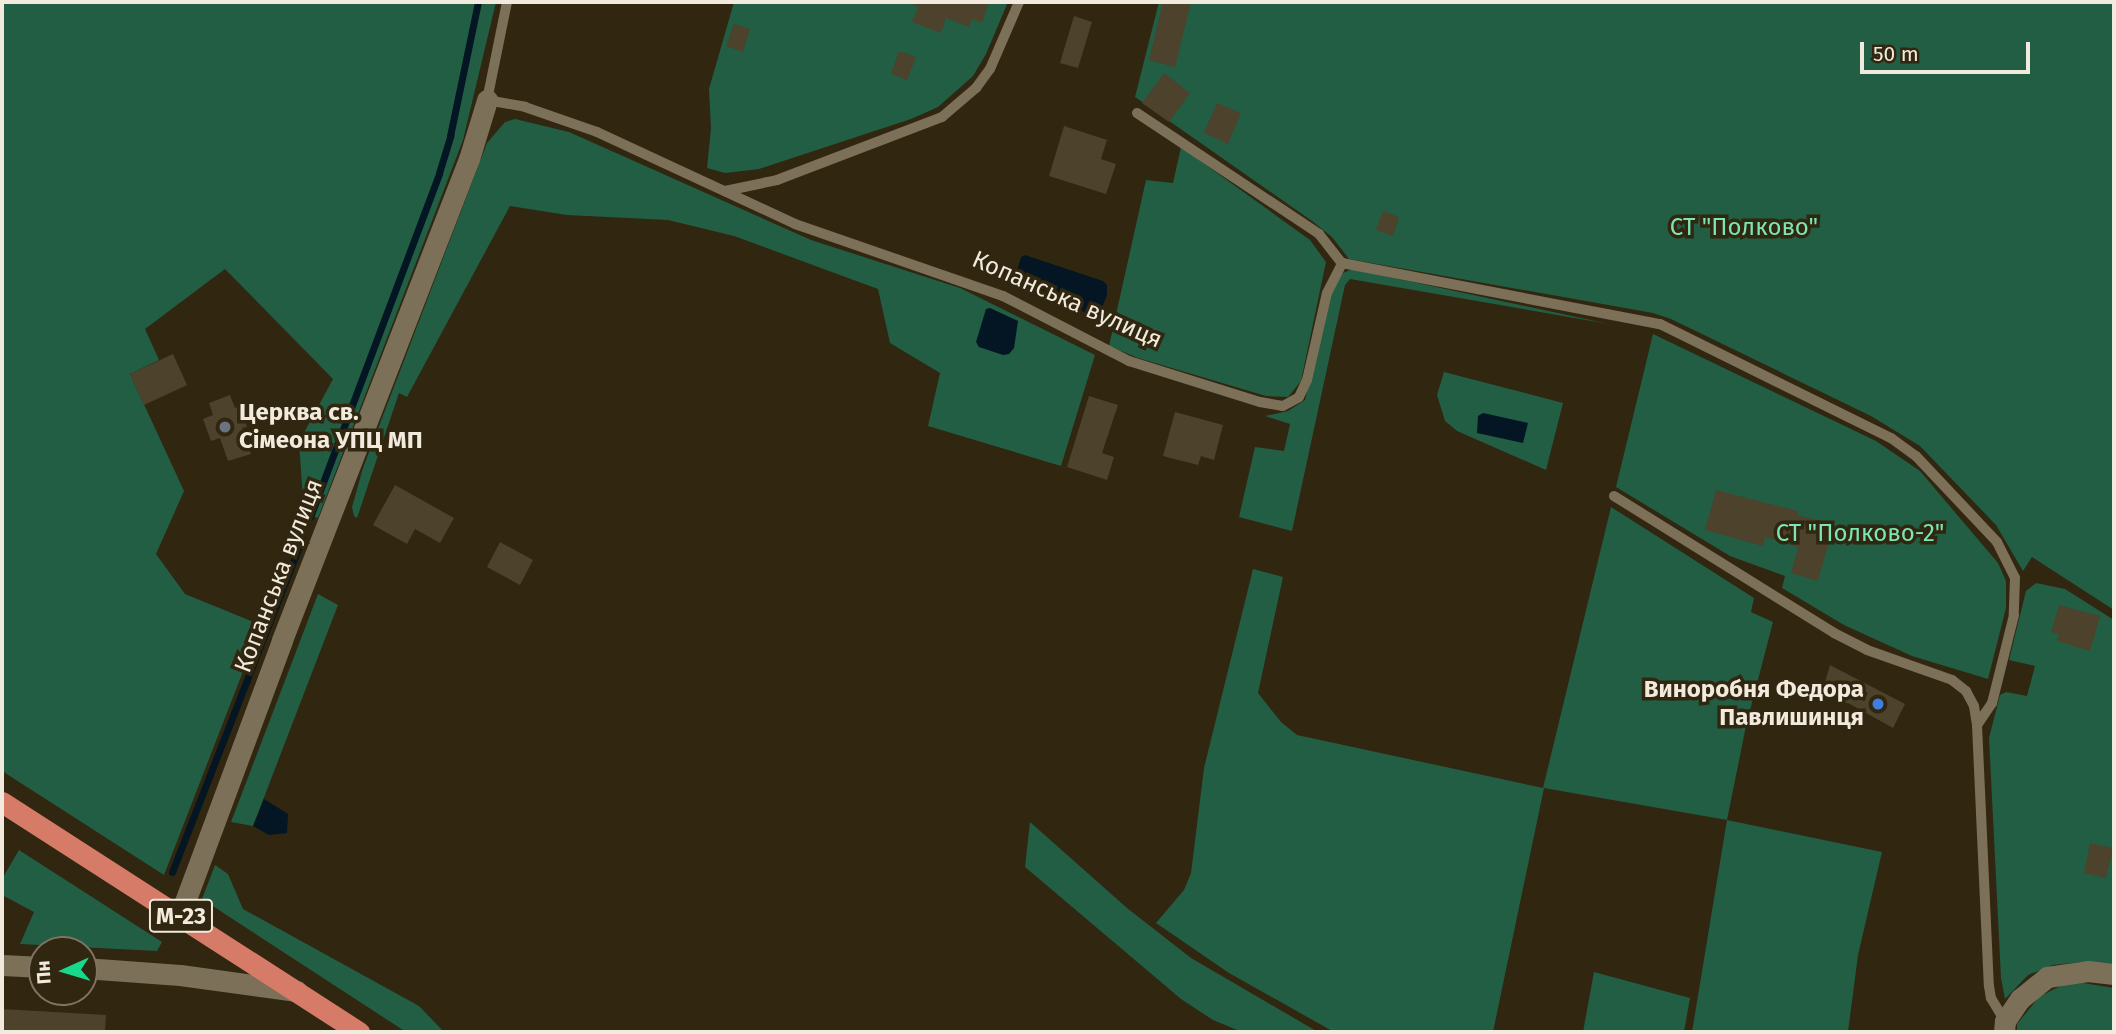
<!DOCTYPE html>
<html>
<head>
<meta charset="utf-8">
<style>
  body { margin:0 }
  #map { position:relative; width:2116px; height:1034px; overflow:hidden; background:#312610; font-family:"Fira Sans",sans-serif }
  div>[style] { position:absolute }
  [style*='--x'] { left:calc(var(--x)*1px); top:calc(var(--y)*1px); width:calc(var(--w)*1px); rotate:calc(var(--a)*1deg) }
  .green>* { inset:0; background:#215e44 }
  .water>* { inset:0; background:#041623 }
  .stream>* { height:7px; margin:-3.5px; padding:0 3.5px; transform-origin:3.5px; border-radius:3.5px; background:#041623 }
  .building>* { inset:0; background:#4d422b }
  .service>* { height:10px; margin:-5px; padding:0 5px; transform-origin:5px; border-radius:5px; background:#7c7058 }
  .minor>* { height:21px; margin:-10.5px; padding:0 10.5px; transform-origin:10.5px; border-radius:10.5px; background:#7c7058 }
  .trunk>* { height:21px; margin:-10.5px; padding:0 10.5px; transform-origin:10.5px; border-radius:10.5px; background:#d67b68 }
  .dots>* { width:19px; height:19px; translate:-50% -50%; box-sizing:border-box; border:4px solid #312610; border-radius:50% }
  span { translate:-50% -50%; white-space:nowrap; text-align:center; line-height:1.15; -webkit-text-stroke:7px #312610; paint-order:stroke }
  .shield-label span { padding:2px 5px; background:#312610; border:2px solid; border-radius:5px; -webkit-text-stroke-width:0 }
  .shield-label { font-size:23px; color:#f1eadd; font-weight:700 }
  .park-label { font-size:24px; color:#7ae6b5 }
  .street-label { font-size:24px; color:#f1eadd }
  .poi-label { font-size:24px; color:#f1eadd; font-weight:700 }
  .left { translate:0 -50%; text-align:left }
  .right { translate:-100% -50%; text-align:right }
  .frame { position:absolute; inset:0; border:4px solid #f1eadd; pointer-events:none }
  .north { position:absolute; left:28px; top:936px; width:70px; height:70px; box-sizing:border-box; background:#312610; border:2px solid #7e7462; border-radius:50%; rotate:266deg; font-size:19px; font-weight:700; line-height:28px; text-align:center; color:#f1eadd }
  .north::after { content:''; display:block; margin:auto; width:24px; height:32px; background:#18d989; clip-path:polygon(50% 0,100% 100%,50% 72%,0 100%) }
  .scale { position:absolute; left:1860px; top:42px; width:170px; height:32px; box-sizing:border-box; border:4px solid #f1eadd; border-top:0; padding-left:9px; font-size:21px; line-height:24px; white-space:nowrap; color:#f1eadd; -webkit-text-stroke:5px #312610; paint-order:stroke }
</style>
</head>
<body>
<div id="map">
  <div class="green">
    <i style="clip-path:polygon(2px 2px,496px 2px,463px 140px,318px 518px,304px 513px,299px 442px,333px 379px,225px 269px,145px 329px,159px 360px,130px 374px,184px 491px,156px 554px,185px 594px,261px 625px,164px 875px,2px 771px)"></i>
    <i style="clip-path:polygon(734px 2px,1008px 2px,986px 54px,973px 76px,938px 107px,911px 119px,759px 169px,725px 173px,707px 168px,711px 128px,709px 89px)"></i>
    <i style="clip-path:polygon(1159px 2px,2114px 2px,2114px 610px,2032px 557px,2023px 571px,1996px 525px,1920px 446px,1871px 416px,1671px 319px,1653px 313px,1349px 259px,1332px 237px,1312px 221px,1135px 97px)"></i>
    <i style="clip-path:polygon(515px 119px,569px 132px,811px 240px,960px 288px,1095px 355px,1061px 466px,928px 426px,940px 373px,890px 343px,878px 289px,734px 236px,668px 220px,567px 215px,510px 206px,407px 397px,399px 393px,357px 518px,354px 516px,352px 507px,363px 468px,487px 143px,505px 122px)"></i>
    <i style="clip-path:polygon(1181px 147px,1310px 240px,1326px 262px,1301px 381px,1288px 397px,1266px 396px,1138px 358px,1109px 346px,1146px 180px,1173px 183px)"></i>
    <i style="clip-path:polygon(1352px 269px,1609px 324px,1350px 279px,1345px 285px,1292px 531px,1239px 517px,1255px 447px,1284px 451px,1290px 424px,1265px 416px,1288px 411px,1305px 400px,1332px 290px,1341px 274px)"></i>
    <i style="clip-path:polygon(1653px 334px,1876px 441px,1920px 471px,1998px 563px,2006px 581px,2006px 608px,1988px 679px,1912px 656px,1844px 625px,1782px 588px,1785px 576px,1730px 556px,1616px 487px)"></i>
    <i style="clip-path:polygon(1444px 372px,1563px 403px,1546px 470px,1457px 431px,1445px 421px,1437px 395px)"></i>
    <i style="clip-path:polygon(1611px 507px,1754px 598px,1751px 612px,1773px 622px,1746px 726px,1727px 820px,1882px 852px,1858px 955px,1848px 1032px,1692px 1032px,1727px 820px,1544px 788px,1493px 1032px,1334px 1032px,1229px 973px,1156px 923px,1184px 890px,1191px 873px,1204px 768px,1253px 569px,1283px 577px,1258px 693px,1281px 722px,1297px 735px,1543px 788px)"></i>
    <i style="clip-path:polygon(2036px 583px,2065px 589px,2114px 620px,2114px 965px,2082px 962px,2053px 965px,2028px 975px,2005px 999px,2001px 978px,1989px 738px,2000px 695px,2006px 692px,2027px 696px,2035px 666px,2009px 660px,2026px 591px)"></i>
    <i style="clip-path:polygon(318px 594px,338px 605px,253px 826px,231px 822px)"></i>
    <i style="clip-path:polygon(1030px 822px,1127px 908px,1191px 958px,1318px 1032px,1242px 1032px,1213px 1020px,1181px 999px,1025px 867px)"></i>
    <i style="clip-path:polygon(19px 850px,162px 942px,157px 951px,20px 944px,34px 912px,2px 895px,2px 879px)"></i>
    <i style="clip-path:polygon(215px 865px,228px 874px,243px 909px,419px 1006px,444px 1032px,406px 1032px,202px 899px)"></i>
    <i style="clip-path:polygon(1594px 972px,1690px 998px,1684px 1032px,1583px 1032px)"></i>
    <i style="clip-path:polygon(2083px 983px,2114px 988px,2114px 1032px,2017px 1032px,2017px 1024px,2039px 997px,2064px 984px)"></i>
  </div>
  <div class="water">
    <i style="clip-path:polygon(1025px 255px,1103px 281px,1107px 285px,1107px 295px,1098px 318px,1014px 281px,1021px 257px)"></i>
    <i style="clip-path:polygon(990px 308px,1018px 321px,1014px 348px,1009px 354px,1003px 355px,979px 347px,976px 342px,986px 309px)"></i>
    <i style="clip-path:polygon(1483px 413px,1528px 423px,1523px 443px,1477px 433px,1478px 416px)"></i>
    <i style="clip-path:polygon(264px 799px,288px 814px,287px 833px,269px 835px,253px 826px)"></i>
  </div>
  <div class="stream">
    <i style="--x:310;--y:517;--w:367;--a:-69.4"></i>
    <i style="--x:439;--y:173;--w:39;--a:-73"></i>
    <i style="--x:450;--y:136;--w:137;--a:-78.2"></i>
    <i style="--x:172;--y:872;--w:358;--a:-68.7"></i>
  </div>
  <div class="building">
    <i style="clip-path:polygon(908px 2px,989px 2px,982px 23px,972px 19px,969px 27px,946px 18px,941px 33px,912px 22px,918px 7px)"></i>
    <i style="clip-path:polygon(1163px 2px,1191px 2px,1175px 67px,1149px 60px)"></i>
    <i style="clip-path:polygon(1074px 16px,1092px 22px,1078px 68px,1060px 63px)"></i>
    <i style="clip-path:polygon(734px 24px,750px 29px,743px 52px,726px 46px)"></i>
    <i style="clip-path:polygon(899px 51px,916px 57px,907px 80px,891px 74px)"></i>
    <i style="clip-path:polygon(1164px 73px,1190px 93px,1169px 122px,1142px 103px)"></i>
    <i style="clip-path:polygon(1217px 103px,1241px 113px,1228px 144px,1204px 133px)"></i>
    <i style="clip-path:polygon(1064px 126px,1107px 140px,1101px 159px,1116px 164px,1106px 194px,1049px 176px)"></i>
    <i style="clip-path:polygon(1383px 211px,1399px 217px,1393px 236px,1376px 230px)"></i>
    <i style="clip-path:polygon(173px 354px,187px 385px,144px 405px,130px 374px)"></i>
    <i style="clip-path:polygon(230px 395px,235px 408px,240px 406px,247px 427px,242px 428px,251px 454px,228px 461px,220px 438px,211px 441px,203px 419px,213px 415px,209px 403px)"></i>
    <i style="clip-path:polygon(1089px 396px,1118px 405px,1102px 453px,1114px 457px,1107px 480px,1067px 467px)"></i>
    <i style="clip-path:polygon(1175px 412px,1223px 425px,1214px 460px,1201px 456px,1198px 465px,1163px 456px)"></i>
    <i style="clip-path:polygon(395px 485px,454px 518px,440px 543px,415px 529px,407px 544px,373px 525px)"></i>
    <i style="clip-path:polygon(1716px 490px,1798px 511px,1797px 515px,1826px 522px,1823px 532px,1831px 534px,1818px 581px,1791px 573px,1798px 547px,1765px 537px,1763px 546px,1705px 530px)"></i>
    <i style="clip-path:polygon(500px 542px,533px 560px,520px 585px,487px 567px)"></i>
    <i style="clip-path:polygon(2059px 605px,2100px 616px,2090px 651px,2057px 641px,2059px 634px,2051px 632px)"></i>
    <i style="clip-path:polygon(1830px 665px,1905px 704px,1893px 728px,1850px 704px,1821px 696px)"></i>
    <i style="clip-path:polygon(2090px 843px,2113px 848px,2106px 878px,2084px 873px)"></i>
    <i style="clip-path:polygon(2px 1009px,106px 1015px,105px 1032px,2px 1032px)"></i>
  </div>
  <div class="service">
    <i style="--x:507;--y:2;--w:100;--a:101.5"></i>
    <i style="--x:487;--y:100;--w:39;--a:10"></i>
    <i style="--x:525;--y:107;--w:76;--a:19.1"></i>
    <i style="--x:597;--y:132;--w:218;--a:24.9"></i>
    <i style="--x:795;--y:224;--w:220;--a:19.1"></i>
    <i style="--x:1003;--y:296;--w:142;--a:27.3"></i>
    <i style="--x:1129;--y:361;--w:137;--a:17.4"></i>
    <i style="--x:1260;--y:402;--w:23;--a:10"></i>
    <i style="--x:1283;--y:406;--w:18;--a:-29"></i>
    <i style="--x:1299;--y:397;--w:19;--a:-65"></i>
    <i style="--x:1307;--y:380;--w:89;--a:-77.1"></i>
    <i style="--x:1327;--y:293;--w:34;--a:-63"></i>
    <i style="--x:1137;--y:113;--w:219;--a:33.6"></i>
    <i style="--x:1319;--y:234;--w:37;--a:52"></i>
    <i style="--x:1342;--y:263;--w:324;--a:10.9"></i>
    <i style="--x:1660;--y:324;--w:258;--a:26.3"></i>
    <i style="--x:1891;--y:438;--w:31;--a:36"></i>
    <i style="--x:1916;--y:456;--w:118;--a:46.7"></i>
    <i style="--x:1997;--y:542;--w:40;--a:63.4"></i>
    <i style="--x:2015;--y:578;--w:37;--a:92"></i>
    <i style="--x:2014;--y:615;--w:91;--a:104"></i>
    <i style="--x:1992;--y:703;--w:27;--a:124"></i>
    <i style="--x:725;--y:191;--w:53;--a:-11.9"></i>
    <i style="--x:777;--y:180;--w:177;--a:-20.9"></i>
    <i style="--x:942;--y:117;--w:45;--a:-40.5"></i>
    <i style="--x:976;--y:88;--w:24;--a:-54"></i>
    <i style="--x:990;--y:69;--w:73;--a:-66.6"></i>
    <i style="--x:1614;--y:496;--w:259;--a:31.9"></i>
    <i style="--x:1834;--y:633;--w:37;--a:27"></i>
    <i style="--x:1867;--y:650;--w:90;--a:19.4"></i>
    <i style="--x:1952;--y:680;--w:18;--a:38"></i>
    <i style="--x:1966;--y:691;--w:17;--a:62"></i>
    <i style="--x:1974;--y:706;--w:19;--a:81"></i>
    <i style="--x:1977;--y:725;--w:261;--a:87.4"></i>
    <i style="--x:1989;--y:986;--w:12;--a:81"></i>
    <i style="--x:1991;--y:998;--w:27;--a:59"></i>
  </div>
  <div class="minor">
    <i style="--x:180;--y:915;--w:293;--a:-69.6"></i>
    <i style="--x:282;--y:640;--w:516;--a:-68.76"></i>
    <i style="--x:469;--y:159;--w:62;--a:-73"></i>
    <i style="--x:2;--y:965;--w:40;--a:2.9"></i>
    <i style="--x:84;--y:968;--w:96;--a:4.2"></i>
    <i style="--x:180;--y:975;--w:118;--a:7.8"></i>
    <i style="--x:2004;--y:1032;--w:11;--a:-85"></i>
    <i style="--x:2005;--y:1021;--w:27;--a:-56"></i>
    <i style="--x:2020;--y:999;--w:35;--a:-39"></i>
    <i style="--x:2047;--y:977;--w:41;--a:-8.3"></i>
    <i style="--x:2088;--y:971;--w:26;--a:7"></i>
  </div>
  <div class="trunk">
    <i style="--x:2;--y:802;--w:425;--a:32.8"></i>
  </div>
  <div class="dots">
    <i style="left:225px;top:427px;background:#6b7280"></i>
    <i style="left:1878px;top:704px;background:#3f7fe0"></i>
  </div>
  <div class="shield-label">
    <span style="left:181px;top:916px">М-23</span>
  </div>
  <div class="park-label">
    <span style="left:1744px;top:228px">СТ "Полково"</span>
    <span style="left:1860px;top:534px">СТ "Полково-2"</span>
  </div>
  <div class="street-label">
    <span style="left:1067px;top:300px;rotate:24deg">Копанська вулиця</span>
    <span style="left:279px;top:576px;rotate:-69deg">Копанська вулиця</span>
  </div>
  <div class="poi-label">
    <span class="left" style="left:239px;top:427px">Церква св.<br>Сімеона УПЦ МП</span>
    <span class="right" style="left:1864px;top:704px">Виноробня Федора<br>Павлишинця</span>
  </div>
  <div class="frame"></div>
  <div class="north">Пн</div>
  <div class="scale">50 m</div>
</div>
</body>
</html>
